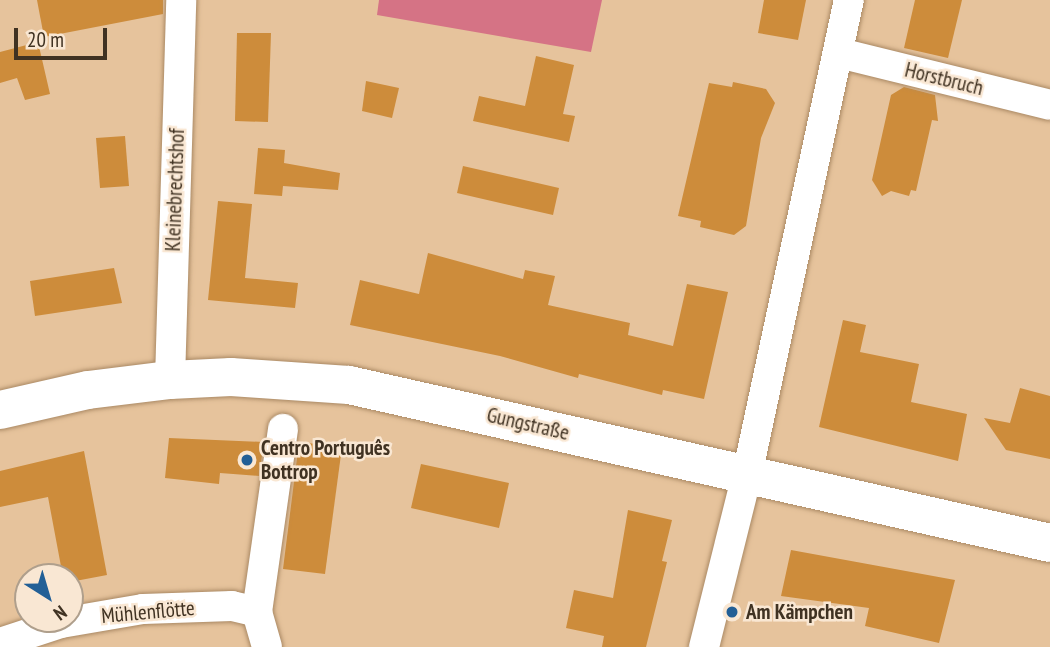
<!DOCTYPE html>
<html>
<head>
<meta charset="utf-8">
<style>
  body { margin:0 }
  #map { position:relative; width:1050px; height:647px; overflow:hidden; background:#e6c39c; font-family:"PT Sans Narrow",sans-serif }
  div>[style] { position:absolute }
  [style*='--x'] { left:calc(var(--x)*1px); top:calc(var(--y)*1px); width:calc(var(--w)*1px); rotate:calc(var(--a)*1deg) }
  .forest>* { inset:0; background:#d57385 }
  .building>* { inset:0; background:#cd8c3b }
  .roads { filter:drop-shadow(0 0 2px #aa8964) drop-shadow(0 0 2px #aa8964) }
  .street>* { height:30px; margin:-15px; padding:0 15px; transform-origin:15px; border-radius:15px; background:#fff }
  .secondary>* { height:38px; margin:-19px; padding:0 19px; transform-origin:19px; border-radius:19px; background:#fff }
  .dots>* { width:19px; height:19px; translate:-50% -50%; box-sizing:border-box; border:4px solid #f9e7d3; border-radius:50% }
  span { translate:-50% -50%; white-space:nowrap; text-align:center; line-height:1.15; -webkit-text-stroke:5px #f9e7d3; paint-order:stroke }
  .street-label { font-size:21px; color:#403222 }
  .poi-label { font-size:21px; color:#403222; font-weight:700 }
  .left { translate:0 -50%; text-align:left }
  .north { position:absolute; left:14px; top:563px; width:70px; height:70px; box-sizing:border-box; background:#f9e7d3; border:2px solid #af9f8c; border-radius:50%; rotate:143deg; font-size:19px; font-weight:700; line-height:28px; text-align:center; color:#403222 }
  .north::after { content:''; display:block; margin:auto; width:24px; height:32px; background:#225f96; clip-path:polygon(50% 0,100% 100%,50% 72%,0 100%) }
  .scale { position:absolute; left:14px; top:28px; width:93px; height:32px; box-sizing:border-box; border:4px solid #403222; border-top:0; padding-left:9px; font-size:21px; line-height:24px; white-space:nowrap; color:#403222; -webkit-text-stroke:5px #f9e7d3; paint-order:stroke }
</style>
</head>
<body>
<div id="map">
  <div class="forest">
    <i style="clip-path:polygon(379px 0,602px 0,591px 52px,377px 15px)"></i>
  </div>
  <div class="building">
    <i style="clip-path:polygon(37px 0,163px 0,163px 14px,44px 37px)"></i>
    <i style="clip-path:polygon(764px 0,806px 0,798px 40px,758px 33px)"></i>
    <i style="clip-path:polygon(915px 0,962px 0,948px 58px,904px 48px)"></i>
    <i style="clip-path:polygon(237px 33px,271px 33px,268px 122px,235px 121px)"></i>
    <i style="clip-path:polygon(38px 42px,50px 94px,25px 100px,17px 78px,0 83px,0 52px)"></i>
    <i style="clip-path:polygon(536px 56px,574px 65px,563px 114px,575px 116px,569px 142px,473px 121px,479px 96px,525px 106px)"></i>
    <i style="clip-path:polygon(366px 81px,399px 88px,392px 118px,362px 111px)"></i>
    <i style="clip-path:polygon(733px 82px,766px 89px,775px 103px,761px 138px,746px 226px,734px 235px,700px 227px,701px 221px,678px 216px,709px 83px,732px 87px)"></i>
    <i style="clip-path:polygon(904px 87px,935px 95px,938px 121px,932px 120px,916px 191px,911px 190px,909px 196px,891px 191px,882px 196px,872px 180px,891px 95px)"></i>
    <i style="clip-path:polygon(125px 136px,129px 186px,100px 188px,96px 138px)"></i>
    <i style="clip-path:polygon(258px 148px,285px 150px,284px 163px,340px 173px,338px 190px,283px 186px,282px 196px,254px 194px)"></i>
    <i style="clip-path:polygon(463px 166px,559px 188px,553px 215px,457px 193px)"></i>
    <i style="clip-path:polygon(218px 201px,252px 204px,245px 278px,298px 283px,295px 308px,208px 300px)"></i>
    <i style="clip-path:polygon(428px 253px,523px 279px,525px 270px,555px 276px,548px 305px,630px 323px,628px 335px,673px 346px,687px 284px,728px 292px,704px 399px,663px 390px,662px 395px,579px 374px,578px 378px,500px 356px,350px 325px,360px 280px,419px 294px)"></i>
    <i style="clip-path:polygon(114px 268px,122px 303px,35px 316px,30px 281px)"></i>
    <i style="clip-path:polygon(843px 320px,866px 325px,860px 352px,919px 364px,911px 402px,967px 414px,958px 461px,819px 427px)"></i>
    <i style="clip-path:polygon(1020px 388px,1050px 396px,1050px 459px,1006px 450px,984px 418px,1010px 423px)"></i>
    <i style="clip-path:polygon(169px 438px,264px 442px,259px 476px,220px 473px,219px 484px,165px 478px)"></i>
    <i style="clip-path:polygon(299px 442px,342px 447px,325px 574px,283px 569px)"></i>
    <i style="clip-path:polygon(84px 451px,107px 575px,70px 582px,70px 577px,63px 577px,48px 497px,0 507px,0 471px)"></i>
    <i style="clip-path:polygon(421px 464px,509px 483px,499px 528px,411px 508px)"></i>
    <i style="clip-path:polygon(628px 510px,672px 520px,662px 561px,667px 562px,646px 647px,602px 647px,604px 636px,566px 628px,574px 590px,613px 598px)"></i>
    <i style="clip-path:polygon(791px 550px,955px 580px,939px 643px,865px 626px,869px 608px,781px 596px)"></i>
  </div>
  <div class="roads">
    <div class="street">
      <i style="--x:839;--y:53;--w:217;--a:13.8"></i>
      <i style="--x:170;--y:380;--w:380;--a:-88.3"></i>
      <i style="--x:257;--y:612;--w:185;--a:-81.9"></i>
      <i style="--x:0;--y:643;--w:64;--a:-18.2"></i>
      <i style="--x:61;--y:623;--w:83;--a:-9.7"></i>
      <i style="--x:143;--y:609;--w:89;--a:-1.9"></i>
      <i style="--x:232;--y:606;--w:26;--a:13"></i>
      <i style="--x:257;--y:612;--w:36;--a:74"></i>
      <i style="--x:704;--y:647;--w:177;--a:-76"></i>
      <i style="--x:747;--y:475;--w:486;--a:-77.9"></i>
    </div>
    <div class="secondary">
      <i style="--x:0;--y:410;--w:90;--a:-12.8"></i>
      <i style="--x:88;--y:390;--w:83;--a:-7"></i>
      <i style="--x:170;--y:380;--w:61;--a:-2.8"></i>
      <i style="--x:231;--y:377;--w:118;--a:3.9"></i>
      <i style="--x:349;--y:385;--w:719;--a:12.7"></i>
    </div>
  </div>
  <div class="dots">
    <i style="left:247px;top:460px;background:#225f96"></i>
    <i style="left:732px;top:612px;background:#225f96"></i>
  </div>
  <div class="street-label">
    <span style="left:944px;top:79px;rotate:14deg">Horstbruch</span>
    <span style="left:175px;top:190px;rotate:-88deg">Kleinebrechtshof</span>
    <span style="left:528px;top:424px;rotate:13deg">Gungstraße</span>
    <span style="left:148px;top:612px;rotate:-5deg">Mühlenflötte</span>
  </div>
  <div class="poi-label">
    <span class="left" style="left:261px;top:460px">Centro Português<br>Bottrop</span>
    <span class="left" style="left:746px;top:612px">Am Kämpchen</span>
  </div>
  <div class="north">N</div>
  <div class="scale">20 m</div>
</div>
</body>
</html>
